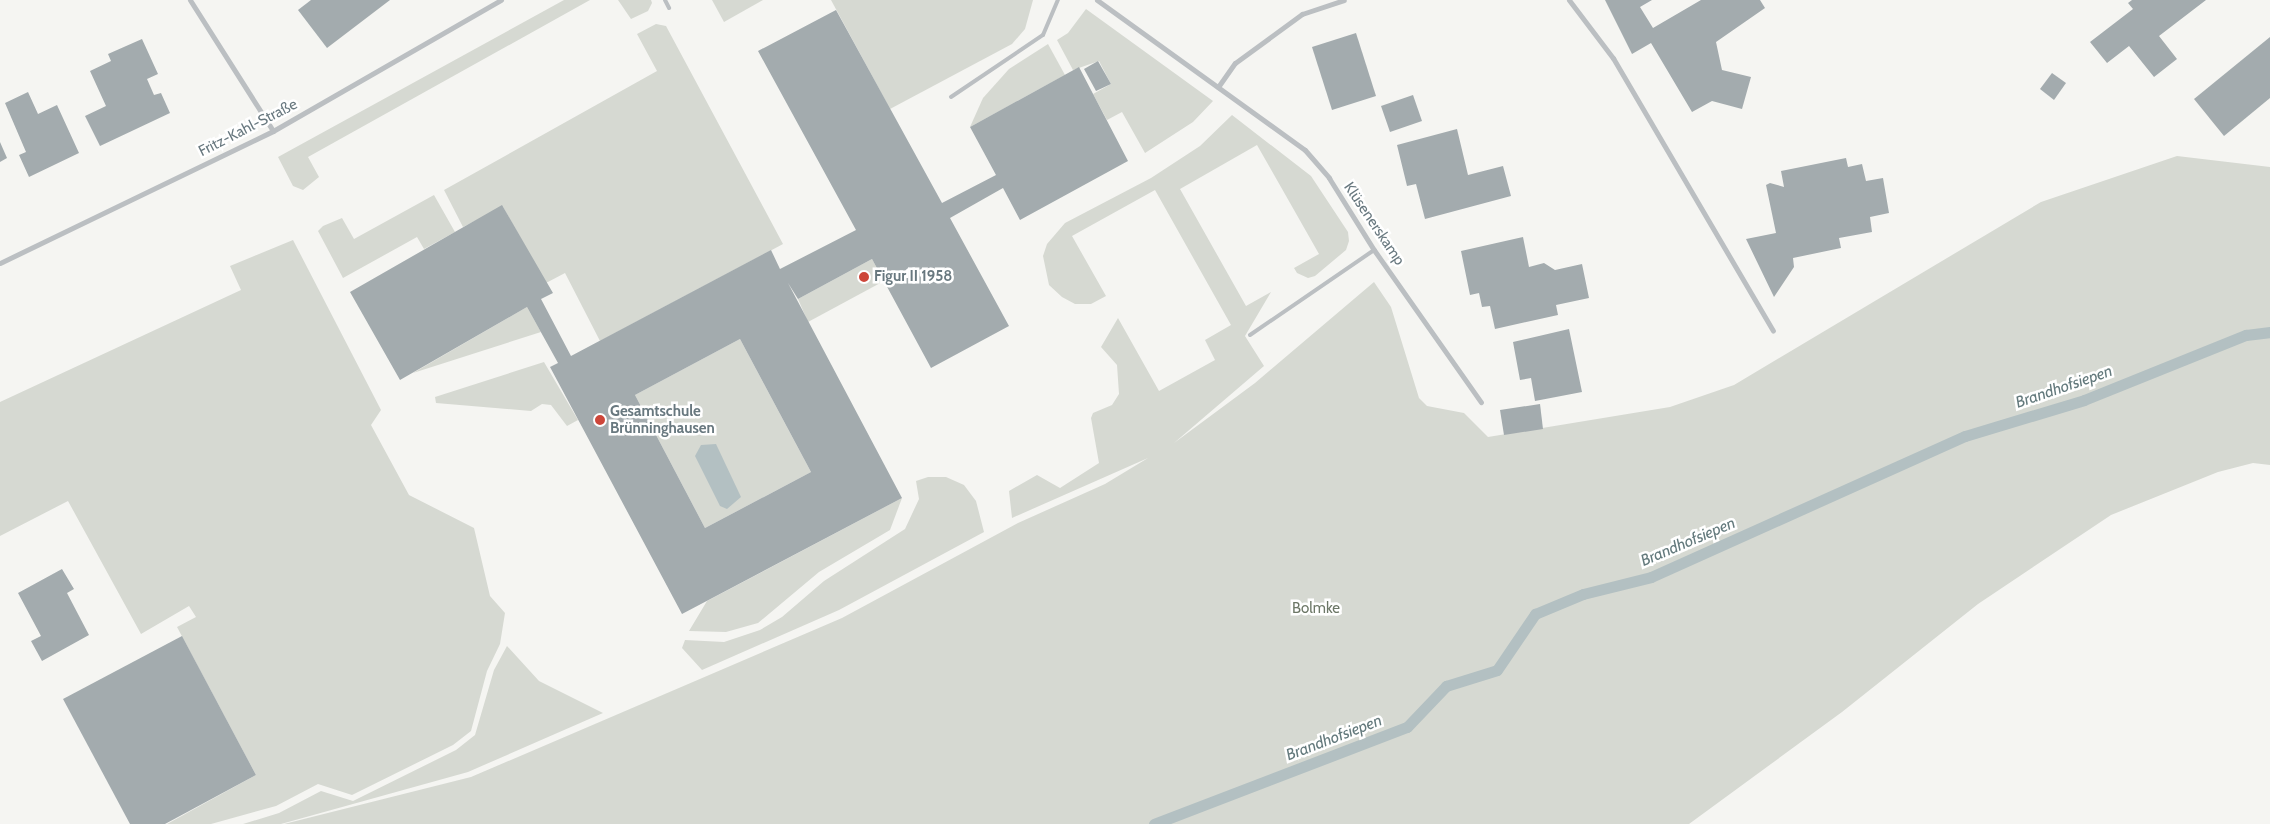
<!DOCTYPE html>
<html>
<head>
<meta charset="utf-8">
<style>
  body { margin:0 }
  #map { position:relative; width:2270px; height:824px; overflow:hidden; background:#f5f5f2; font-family:Cabin,sans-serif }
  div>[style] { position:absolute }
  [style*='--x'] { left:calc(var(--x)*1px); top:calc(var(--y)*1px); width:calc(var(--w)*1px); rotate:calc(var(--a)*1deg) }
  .green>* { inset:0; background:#d6d9d2 }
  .water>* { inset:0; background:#b3c0c2 }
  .stream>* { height:11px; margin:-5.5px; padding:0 5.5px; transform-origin:5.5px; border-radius:5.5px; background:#b3c0c2 }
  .building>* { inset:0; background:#a3abae }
  .lane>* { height:4px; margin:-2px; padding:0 2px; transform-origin:2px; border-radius:2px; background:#bbbfc2 }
  .street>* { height:5px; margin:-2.5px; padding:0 2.5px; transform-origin:2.5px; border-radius:2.5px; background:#bbbfc2 }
  .dots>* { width:14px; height:14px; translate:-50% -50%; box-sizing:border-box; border:2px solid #fff; border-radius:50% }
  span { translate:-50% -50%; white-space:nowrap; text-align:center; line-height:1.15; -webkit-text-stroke:5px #fff; paint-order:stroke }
  .street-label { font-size:15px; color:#68787f }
  .poi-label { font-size:15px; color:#68787f; font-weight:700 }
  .left { translate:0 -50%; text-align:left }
  .park-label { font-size:15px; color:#6c7766 }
  .water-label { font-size:16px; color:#63797c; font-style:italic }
</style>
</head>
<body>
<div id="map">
  <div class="green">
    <i style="clip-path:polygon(564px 0,590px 0,308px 157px,319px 177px,303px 190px,293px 186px,278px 157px)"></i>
    <i style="clip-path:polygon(618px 0,651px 0,652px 3px,648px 11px,631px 19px)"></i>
    <i style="clip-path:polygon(712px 0,763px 0,724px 22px)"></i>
    <i style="clip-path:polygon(831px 0,1033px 0,1025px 29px,1012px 44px,890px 109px)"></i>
    <i style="clip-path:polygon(1086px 9px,1213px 101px,1193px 122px,1145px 153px,1122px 112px,1107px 120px,1093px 94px,1111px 84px,1099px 61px,1073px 70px,1057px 40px,1068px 33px)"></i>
    <i style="clip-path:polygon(656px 24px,666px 26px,783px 244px,600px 341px,565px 273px,546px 283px,503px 207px,463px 227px,444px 190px,657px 71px,637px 34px)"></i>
    <i style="clip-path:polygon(1048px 44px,1065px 75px,970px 127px,983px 98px,1009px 69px)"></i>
    <i style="clip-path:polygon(1232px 115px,1311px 176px,1348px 232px,1349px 241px,1346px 250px,1315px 276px,1308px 278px,1297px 273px,1294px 268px,1319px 254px,1257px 145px,1180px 189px,1246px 306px,1271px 292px,1245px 336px,1264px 366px,1174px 443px,1255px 383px,1374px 282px,1391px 307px,1419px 398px,1427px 406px,1464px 413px,1488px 437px,1670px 407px,1734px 385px,2041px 202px,2177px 156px,2270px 167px,2270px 465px,2253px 463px,2218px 472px,2111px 515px,1978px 604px,1842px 712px,1689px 824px,284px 824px,471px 777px,842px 618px,1018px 523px,1105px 484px,1148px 458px,1012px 518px,1009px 491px,1037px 475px,1060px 488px,1099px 463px,1091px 418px,1093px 413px,1112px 405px,1119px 394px,1117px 365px,1101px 347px,1118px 318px,1159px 391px,1215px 360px,1205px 340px,1231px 325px,1155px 190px,1072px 236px,1106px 296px,1091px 304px,1075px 304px,1062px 297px,1049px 285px,1043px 256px,1047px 244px,1065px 223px,1151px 178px,1200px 146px)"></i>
    <i style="clip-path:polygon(434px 195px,455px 232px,424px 249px,417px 237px,343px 278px,318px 231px,323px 226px,342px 218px,354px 239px)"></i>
    <i style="clip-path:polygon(293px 240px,381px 410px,371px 425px,409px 495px,474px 528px,490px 596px,505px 613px,500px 644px,487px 671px,471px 731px,453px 745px,352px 795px,318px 784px,276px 806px,211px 824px,167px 824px,256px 775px,177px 627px,196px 617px,189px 606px,141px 634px,68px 501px,0 536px,0 402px,241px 290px,230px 266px)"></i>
    <i style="clip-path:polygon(872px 259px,884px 281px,808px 322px,798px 299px)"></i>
    <i style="clip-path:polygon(527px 307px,541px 332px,413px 373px)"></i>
    <i style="clip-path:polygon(740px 339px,811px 472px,705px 528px,635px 395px)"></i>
    <i style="clip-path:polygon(544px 362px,578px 420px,567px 426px,551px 405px,542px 404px,531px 411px,436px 403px,435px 397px)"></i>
    <i style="clip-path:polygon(928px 477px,946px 477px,964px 485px,976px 501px,984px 532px,839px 610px,702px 670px,682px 648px,685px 640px,724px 642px,760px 630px,782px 617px,824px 581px,905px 529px,919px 499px,916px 481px)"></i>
    <i style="clip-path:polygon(902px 498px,890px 530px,819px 572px,758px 623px,726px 632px,689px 631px,707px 601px)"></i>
    <i style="clip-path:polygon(507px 646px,539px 681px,603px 713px,468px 772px,281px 824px,243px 824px,279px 813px,321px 791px,353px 801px,456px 750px,475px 735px,494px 670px)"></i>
  </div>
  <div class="water">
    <i style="clip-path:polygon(716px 444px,741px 497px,727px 509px,720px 506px,695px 456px,701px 445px)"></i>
  </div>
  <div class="stream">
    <i style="--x:1154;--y:824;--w:271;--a:-21"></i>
    <i style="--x:1407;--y:727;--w:57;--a:-46.4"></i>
    <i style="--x:1446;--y:686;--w:53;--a:-17.4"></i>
    <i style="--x:1497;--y:670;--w:68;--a:-55.8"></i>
    <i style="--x:1535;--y:614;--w:52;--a:-22.6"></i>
    <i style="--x:1583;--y:594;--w:70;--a:-14"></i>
    <i style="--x:1651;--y:577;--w:344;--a:-24.2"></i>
    <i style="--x:1965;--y:436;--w:124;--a:-16.8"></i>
    <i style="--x:2084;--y:400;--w:175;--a:-21.9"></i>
    <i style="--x:2246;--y:335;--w:24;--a:-7"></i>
  </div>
  <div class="building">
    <i style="clip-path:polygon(311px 0,390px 0,327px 48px,298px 10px)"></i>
    <i style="clip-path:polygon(1605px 0,1652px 0,1640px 7px,1653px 28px,1701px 0,1760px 0,1765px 8px,1716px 42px,1722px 70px,1751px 77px,1742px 109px,1712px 101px,1692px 112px,1651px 43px,1632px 54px)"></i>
    <i style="clip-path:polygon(2132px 0,2206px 0,2159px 36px,2177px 59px,2154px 77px,2129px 46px,2107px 63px,2090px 42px,2133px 9px,2128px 3px)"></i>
    <i style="clip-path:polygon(evenodd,836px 10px,942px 203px,996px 175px,970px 127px,1079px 67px,1128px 161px,1020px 220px,1003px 188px,950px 218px,1009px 326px,931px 368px,872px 259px,798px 299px,788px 283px,902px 498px,682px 614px,550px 367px,558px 363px,527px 307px,400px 380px,350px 292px,502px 205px,553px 293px,541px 299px,571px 356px,771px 250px,780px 269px,856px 230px,758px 51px,836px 10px,740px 339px,811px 472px,705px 528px,635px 395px,740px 339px)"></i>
    <i style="clip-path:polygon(1356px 33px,1376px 96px,1332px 110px,1312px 47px)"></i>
    <i style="clip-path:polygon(2270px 37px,2270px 98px,2224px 136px,2194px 99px)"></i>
    <i style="clip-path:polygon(142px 39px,158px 74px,147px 79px,154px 95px,161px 93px,170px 113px,100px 146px,85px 116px,106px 106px,90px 71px,111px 61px,108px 54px)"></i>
    <i style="clip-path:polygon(1098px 61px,1111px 84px,1096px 91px,1084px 69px)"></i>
    <i style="clip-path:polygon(2052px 73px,2066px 83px,2054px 100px,2040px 89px)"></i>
    <i style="clip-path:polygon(28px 92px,38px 114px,57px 105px,79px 153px,29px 177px,19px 155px,26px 152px,5px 103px)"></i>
    <i style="clip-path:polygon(1413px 95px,1422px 121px,1390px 132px,1381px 106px)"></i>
    <i style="clip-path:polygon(1457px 129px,1468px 175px,1503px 166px,1511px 196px,1425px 219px,1416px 184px,1407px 186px,1397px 145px)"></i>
    <i style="clip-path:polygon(0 142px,7px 158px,0 162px)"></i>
    <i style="clip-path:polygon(1846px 158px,1848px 167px,1862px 164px,1866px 181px,1883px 178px,1889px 213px,1870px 217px,1872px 232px,1839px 238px,1841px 248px,1793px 258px,1794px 267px,1774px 297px,1746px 239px,1776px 233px,1766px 185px,1770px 183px,1784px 187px,1781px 171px)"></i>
    <i style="clip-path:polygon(1523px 237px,1529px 267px,1544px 263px,1555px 270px,1582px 264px,1589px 298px,1556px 305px,1558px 315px,1495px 329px,1490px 306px,1482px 307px,1479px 293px,1470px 295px,1461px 251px)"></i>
    <i style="clip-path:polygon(1569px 329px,1582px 392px,1535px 401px,1531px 378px,1520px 380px,1513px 342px)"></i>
    <i style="clip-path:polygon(1540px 404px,1543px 429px,1504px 435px,1500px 410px)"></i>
    <i style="clip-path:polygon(62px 569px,74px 589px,67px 593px,89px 635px,42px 661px,31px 641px,41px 636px,18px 593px)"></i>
    <i style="clip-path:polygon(182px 636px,256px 775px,165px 824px,130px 824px,63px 699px)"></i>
  </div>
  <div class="lane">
    <i style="--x:665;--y:0;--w:9;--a:63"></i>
    <i style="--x:951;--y:97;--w:111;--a:-34"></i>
    <i style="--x:1043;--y:35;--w:38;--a:-67"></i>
    <i style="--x:1250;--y:335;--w:150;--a:-34.4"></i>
  </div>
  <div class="street">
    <i style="--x:190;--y:0;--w:155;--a:57.6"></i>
    <i style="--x:1097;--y:0;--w:256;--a:35.8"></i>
    <i style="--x:1305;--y:150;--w:37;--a:49"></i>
    <i style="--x:1329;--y:178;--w:85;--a:58"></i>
    <i style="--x:1374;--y:250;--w:186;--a:54.9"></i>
    <i style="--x:1569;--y:0;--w:73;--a:52.8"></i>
    <i style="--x:1613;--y:58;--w:316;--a:59.6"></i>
    <i style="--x:1218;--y:87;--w:29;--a:-55"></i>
    <i style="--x:1235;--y:63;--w:83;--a:-36.2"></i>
    <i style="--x:1302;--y:14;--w:44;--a:-18.4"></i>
    <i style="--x:0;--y:263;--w:303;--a:-25.8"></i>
    <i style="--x:273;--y:131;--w:263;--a:-29.9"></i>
  </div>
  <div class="dots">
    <i style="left:864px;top:277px;background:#cd463a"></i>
    <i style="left:600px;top:420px;background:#cd463a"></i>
  </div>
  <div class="street-label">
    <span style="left:248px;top:128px;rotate:-27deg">Fritz-Kahl-Straße</span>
    <span style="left:1374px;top:224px;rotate:56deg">Klüsenerskamp</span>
  </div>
  <div class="poi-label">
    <span class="left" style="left:874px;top:277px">Figur II 1958</span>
    <span class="left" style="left:610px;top:420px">Gesamtschule<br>Brünninghausen</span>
  </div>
  <div class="park-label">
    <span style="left:1316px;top:609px">Bolmke</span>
  </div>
  <div class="water-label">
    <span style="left:2064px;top:387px;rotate:-19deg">Brandhofsiepen</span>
    <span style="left:1688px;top:542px;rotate:-23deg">Brandhofsiepen</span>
    <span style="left:1334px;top:738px;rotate:-21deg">Brandhofsiepen</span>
  </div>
</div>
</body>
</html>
